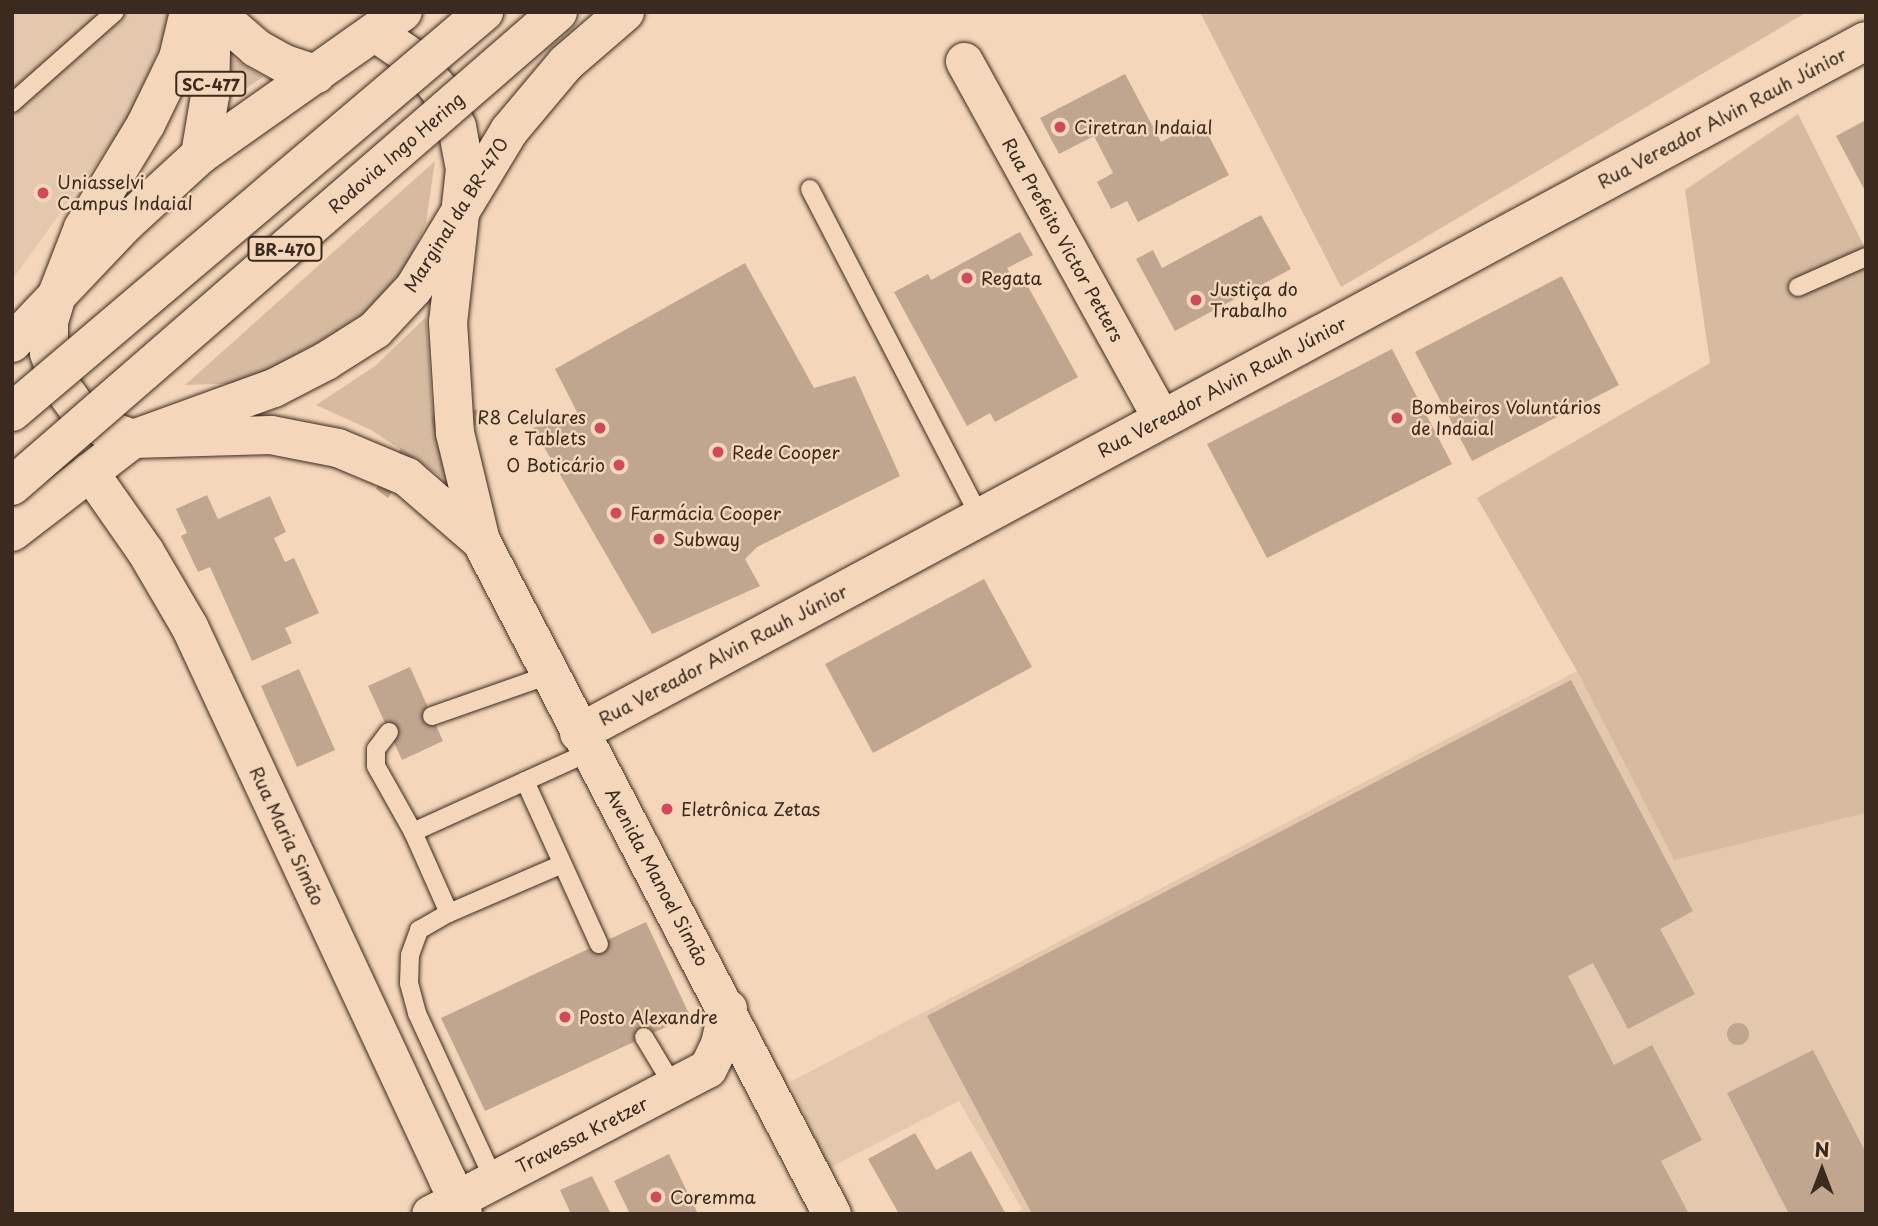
<!DOCTYPE html>
<html>
<head>
<meta charset="utf-8">
<style>
  body { margin:0 }
  #map { position:relative; width:1878px; height:1226px; overflow:hidden; background:#f4d7ba; font-family:"Playpen Sans",sans-serif }
  div>[style] { position:absolute }
  [style*='--x'] { left:calc(var(--x)*1px); top:calc(var(--y)*1px); width:calc(var(--w)*1px); rotate:calc(var(--a)*1deg) }
  .built>* { inset:0; background:#e4c8ad }
  .green>* { inset:0; background:#d6bba1 }
  .building>* { inset:0; background:#c0a68f }
  .round { border-radius:50% }
  .roads { filter:drop-shadow(0 0 2px #3b2a1e) drop-shadow(0 0 2px #3b2a1e) }
  .lane>* { height:18px; margin:-9px; padding:0 9px; transform-origin:9px; border-radius:9px; background:#f4d7ba }
  .street>* { height:37px; margin:-18.5px; padding:0 18.5px; transform-origin:18.5px; border-radius:18.5px; background:#f4d7ba }
  .secondary>* { height:38px; margin:-19px; padding:0 19px; transform-origin:19px; border-radius:19px; background:#f4d7ba }
  .primary>* { height:38px; margin:-19px; padding:0 19px; transform-origin:19px; border-radius:19px; background:#f4d7ba }
  .bridges { filter:drop-shadow(0 0 2px #3b2a1e) drop-shadow(0 0 2px #3b2a1e) }
  .highway-bridge>* { height:38px; margin:-19px; padding:0 19px; transform-origin:19px; border-radius:19px; background:#f4d7ba }
  .dots>* { width:19px; height:19px; translate:-50% -50%; box-sizing:border-box; border:4px solid #f4d7ba; border-radius:50% }
  span { translate:-50% -50%; white-space:nowrap; text-align:center; line-height:1.15; -webkit-text-stroke:5px #f4d7ba; paint-order:stroke }
  .shield-label span { padding:2px 5px; background:#f4d7ba; border:2px solid; border-radius:5px; -webkit-text-stroke-width:0 }
  .shield-label { font-size:16px; color:#3b2a1e; font-weight:700 }
  .street-label { font-size:18px; color:#3b2a1e }
  .poi-label { font-size:18px; color:#3b2a1e }
  .left { translate:0 -50%; text-align:left }
  .right { translate:-100% -50%; text-align:right }
  .frame { position:absolute; inset:0; border:14px solid #3b2a1e; pointer-events:none }
  .north { position:absolute; left:1787px; top:1135px; width:70px; height:70px; -webkit-text-stroke:5px #f4d7ba; paint-order:stroke; rotate:0deg; font-size:19px; font-weight:700; line-height:28px; text-align:center; color:#3b2a1e }
  .north::after { content:''; display:block; margin:auto; width:24px; height:32px; background:#3b2a1e; clip-path:polygon(50% 0,100% 100%,50% 72%,0 100%) }
</style>
</head>
<body>
<div id="map">
  <div class="built">
    <i style="clip-path:polygon(12px 12px,172px 12px,137px 107px,12px 280px)"></i>
    <i style="clip-path:polygon(1577px 671px,1674px 859px,1866px 813px,1866px 1214px,1014px 1214px,1022px 1209px,959px 1101px,829px 1168px,790px 1082px)"></i>
  </div>
  <div class="green">
    <i style="clip-path:polygon(1200px 12px,1807px 12px,1341px 287px)"></i>
    <i style="clip-path:polygon(230px 56px,263px 77px,230px 99px)"></i>
    <i style="clip-path:polygon(1798px 114px,1866px 250px,1866px 813px,1674px 860px,1577px 671px,1477px 498px,1710px 363px,1685px 190px)"></i>
    <i style="clip-path:polygon(435px 161px,426px 223px,400px 280px,359px 328px,248px 383px,185px 385px)"></i>
    <i style="clip-path:polygon(426px 317px,432px 406px,437px 442px,448px 481px,371px 430px,316px 405px,375px 366px)"></i>
  </div>
  <div class="building">
    <i style="clip-path:polygon(1125px 74px,1161px 142px,1201px 121px,1229px 175px,1138px 222px,1127px 201px,1111px 209px,1097px 182px,1113px 173px,1094px 136px,1059px 154px,1040px 118px)"></i>
    <i style="clip-path:polygon(1866px 120px,1866px 188px,1864px 189px,1836px 136px)"></i>
    <i style="clip-path:polygon(1261px 215px,1291px 269px,1175px 331px,1136px 259px,1153px 250px,1162px 268px)"></i>
    <i style="clip-path:polygon(1020px 232px,1033px 255px,1007px 268px,1017px 286px,1025px 281px,1078px 377px,995px 422px,990px 413px,967px 426px,894px 292px,928px 274px,931px 280px)"></i>
    <i style="clip-path:polygon(745px 263px,814px 388px,855px 376px,900px 476px,757px 547px,745px 559px,760px 586px,652px 634px,533px 428px,577px 412px,555px 369px)"></i>
    <i style="clip-path:polygon(1562px 276px,1619px 385px,1472px 461px,1415px 352px)"></i>
    <i style="clip-path:polygon(1392px 349px,1452px 464px,1267px 558px,1207px 444px)"></i>
    <i style="clip-path:polygon(479px 409px,482px 424px,434px 432px,431px 417px)"></i>
    <i style="clip-path:polygon(401px 448px,414px 456px,388px 498px,376px 489px)"></i>
    <i style="clip-path:polygon(207px 495px,218px 519px,270px 496px,286px 532px,274px 538px,285px 562px,294px 558px,319px 613px,285px 628px,292px 643px,252px 661px,210px 567px,198px 572px,181px 536px,187px 533px,176px 509px)"></i>
    <i style="clip-path:polygon(984px 579px,1032px 667px,873px 753px,825px 664px)"></i>
    <i style="clip-path:polygon(410px 667px,443px 741px,402px 760px,368px 686px)"></i>
    <i style="clip-path:polygon(299px 669px,335px 750px,297px 767px,261px 686px)"></i>
    <i style="clip-path:polygon(1571px 680px,1693px 911px,1660px 929px,1695px 994px,1628px 1029px,1593px 963px,1568px 976px,1614px 1065px,1652px 1045px,1702px 1140px,1661px 1161px,1689px 1214px,1032px 1214px,927px 1016px)"></i>
    <i style="clip-path:polygon(646px 922px,690px 1016px,485px 1111px,441px 1018px)"></i>
    <i class="round" style="left:1727px;top:1023px;width:22px;height:22px"></i>
    <i style="clip-path:polygon(1813px 1050px,1866px 1153px,1866px 1214px,1789px 1214px,1727px 1093px)"></i>
    <i style="clip-path:polygon(915px 1133px,936px 1170px,971px 1151px,1006px 1214px,899px 1214px,868px 1159px)"></i>
    <i style="clip-path:polygon(669px 1154px,698px 1214px,630px 1214px,614px 1181px)"></i>
    <i style="clip-path:polygon(592px 1176px,611px 1214px,571px 1214px,560px 1190px)"></i>
  </div>
  <div class="roads">
    <div class="lane">
      <i style="--x:12;--y:103;--w:137;--a:-41.5"></i>
      <i style="--x:810;--y:189;--w:369;--a:62.6"></i>
      <i style="--x:1798;--y:287;--w:74;--a:-23.8"></i>
      <i style="--x:432;--y:716;--w:124;--a:-19.3"></i>
      <i style="--x:389;--y:732;--w:21;--a:127"></i>
      <i style="--x:376;--y:749;--w:17;--a:90"></i>
      <i style="--x:376;--y:766;--w:76;--a:60.7"></i>
      <i style="--x:525;--y:781;--w:179;--a:65.6"></i>
      <i style="--x:449;--y:913;--w:123;--a:-23.4"></i>
      <i style="--x:644;--y:1037;--w:58;--a:59"></i>
      <i style="--x:494;--y:1180;--w:184;--a:-114.8"></i>
      <i style="--x:417;--y:1013;--w:31;--a:-105"></i>
      <i style="--x:409;--y:983;--w:28;--a:-88"></i>
      <i style="--x:410;--y:955;--w:27;--a:-70"></i>
      <i style="--x:419;--y:930;--w:34;--a:-30"></i>
      <i style="--x:449;--y:913;--w:89;--a:-114"></i>
      <i style="--x:413;--y:832;--w:193;--a:-24.4"></i>
    </div>
    <div class="street">
      <i style="--x:964;--y:61;--w:409;--a:61.1"></i>
      <i style="--x:89;--y:471;--w:98;--a:55"></i>
      <i style="--x:145;--y:551;--w:87;--a:59.6"></i>
      <i style="--x:189;--y:626;--w:610;--a:64.99"></i>
      <i style="--x:447;--y:1179;--w:23;--a:65"></i>
      <i style="--x:457;--y:1200;--w:30;--a:153"></i>
    </div>
    <div class="secondary">
      <i style="--x:579;--y:733;--w:1461;--a:-28.27"></i>
    </div>
    <div class="primary">
      <i style="--x:189;--y:12;--w:47;--a:103.4"></i>
      <i style="--x:178;--y:58;--w:73;--a:115.9"></i>
      <i style="--x:146;--y:124;--w:122;--a:121.2"></i>
      <i style="--x:83;--y:228;--w:69;--a:111.3"></i>
      <i style="--x:58;--y:292;--w:31;--a:107"></i>
      <i style="--x:49;--y:322;--w:31;--a:90"></i>
      <i style="--x:49;--y:353;--w:32;--a:72"></i>
      <i style="--x:59;--y:383;--w:32;--a:54"></i>
      <i style="--x:78;--y:409;--w:31;--a:37"></i>
      <i style="--x:103;--y:428;--w:32;--a:20"></i>
      <i style="--x:133;--y:439;--w:138;--a:-1.7"></i>
      <i style="--x:271;--y:435;--w:68;--a:11"></i>
      <i style="--x:338;--y:448;--w:75;--a:22.8"></i>
      <i style="--x:407;--y:477;--w:98;--a:40.9"></i>
      <i style="--x:222;--y:12;--w:17;--a:57"></i>
      <i style="--x:231;--y:26;--w:33;--a:41"></i>
      <i style="--x:256;--y:48;--w:33;--a:29"></i>
      <i style="--x:285;--y:64;--w:33;--a:18"></i>
      <i style="--x:376;--y:33;--w:42;--a:34.4"></i>
      <i style="--x:411;--y:57;--w:43;--a:48.8"></i>
      <i style="--x:439;--y:89;--w:42;--a:64.7"></i>
      <i style="--x:457;--y:127;--w:43;--a:79.2"></i>
      <i style="--x:465;--y:169;--w:154;--a:96.3"></i>
      <i style="--x:448;--y:322;--w:111;--a:86.4"></i>
      <i style="--x:455;--y:433;--w:111;--a:76.5"></i>
      <i style="--x:481;--y:541;--w:759;--a:62.46"></i>
      <i style="--x:200;--y:155;--w:60;--a:-80.4"></i>
      <i style="--x:210;--y:96;--w:44;--a:-88.7"></i>
      <i style="--x:211;--y:52;--w:40;--a:-97.1"></i>
      <i style="--x:12;--y:343;--w:164;--a:-46.5"></i>
      <i style="--x:125;--y:224;--w:102;--a:-42.6"></i>
      <i style="--x:200;--y:155;--w:248;--a:-35.2"></i>
      <i style="--x:12;--y:532;--w:153;--a:-37.5"></i>
      <i style="--x:133;--y:439;--w:150;--a:-19.9"></i>
      <i style="--x:274;--y:388;--w:59;--a:-27.4"></i>
      <i style="--x:326;--y:361;--w:58;--a:-32.3"></i>
      <i style="--x:375;--y:330;--w:57;--a:-47.1"></i>
      <i style="--x:414;--y:288;--w:184;--a:-58.8"></i>
      <i style="--x:509;--y:131;--w:89;--a:-50"></i>
      <i style="--x:566;--y:63;--w:78;--a:-40.8"></i>
      <i style="--x:463;--y:1214;--w:15;--a:-113"></i>
      <i style="--x:457;--y:1200;--w:283;--a:-27.6"></i>
      <i style="--x:708;--y:1069;--w:28;--a:-64"></i>
      <i style="--x:720;--y:1044;--w:36;--a:-77"></i>
    </div>
  </div>
  <div class="bridges">
    <div class="highway-bridge">
      <i style="--x:12;--y:412;--w:619;--a:-40.28"></i>
      <i style="--x:12;--y:486;--w:723;--a:-40.96"></i>
    </div>
  </div>
  <div class="dots">
    <i style="left:1060px;top:127px;background:#d1495b"></i>
    <i style="left:43px;top:193px;background:#d1495b"></i>
    <i style="left:967px;top:278px;background:#d1495b"></i>
    <i style="left:1196px;top:300px;background:#d1495b"></i>
    <i style="left:1397px;top:418px;background:#d1495b"></i>
    <i style="left:600px;top:428px;background:#d1495b"></i>
    <i style="left:718px;top:452px;background:#d1495b"></i>
    <i style="left:619px;top:465px;background:#d1495b"></i>
    <i style="left:616px;top:513px;background:#d1495b"></i>
    <i style="left:659px;top:539px;background:#d1495b"></i>
    <i style="left:667px;top:809px;background:#d1495b"></i>
    <i style="left:565px;top:1017px;background:#d1495b"></i>
    <i style="left:656px;top:1197px;background:#d1495b"></i>
  </div>
  <div class="shield-label">
    <span style="left:211px;top:84px">SC-477</span>
    <span style="left:285px;top:249px">BR-470</span>
  </div>
  <div class="street-label">
    <span style="left:1722px;top:118px;rotate:-28deg">Rua Vereador Alvin Rauh Júnior</span>
    <span style="left:396px;top:153px;rotate:-41deg">Rodovia Ingo Hering</span>
    <span style="left:456px;top:215px;rotate:-58deg">Marginal da BR-470</span>
    <span style="left:1063px;top:240px;rotate:61deg">Rua Prefeito Victor Petters</span>
    <span style="left:1222px;top:387px;rotate:-28deg">Rua Vereador Alvin Rauh Júnior</span>
    <span style="left:723px;top:655px;rotate:-28deg">Rua Vereador Alvin Rauh Júnior</span>
    <span style="left:287px;top:836px;rotate:65deg">Rua Maria Simão</span>
    <span style="left:657px;top:877px;rotate:62deg">Avenida Manoel Simão</span>
    <span style="left:582px;top:1135px;rotate:-27deg">Travessa Kretzer</span>
  </div>
  <div class="poi-label">
    <span class="left" style="left:1074px;top:127px">Ciretran Indaial</span>
    <span class="left" style="left:57px;top:193px">Uniasselvi<br>Campus Indaial</span>
    <span class="left" style="left:981px;top:278px">Regata</span>
    <span class="left" style="left:1210px;top:300px">Justiça do<br>Trabalho</span>
    <span class="left" style="left:1411px;top:418px">Bombeiros Voluntários<br>de Indaial</span>
    <span class="right" style="left:586px;top:428px">R8 Celulares<br>e Tablets</span>
    <span class="left" style="left:732px;top:452px">Rede Cooper</span>
    <span class="right" style="left:605px;top:465px">O Boticário</span>
    <span class="left" style="left:630px;top:513px">Farmácia Cooper</span>
    <span class="left" style="left:673px;top:539px">Subway</span>
    <span class="left" style="left:681px;top:809px">Eletrônica Zetas</span>
    <span class="left" style="left:579px;top:1017px">Posto Alexandre</span>
    <span class="left" style="left:670px;top:1197px">Coremma</span>
  </div>
  <div class="frame"></div>
  <div class="north">N</div>
</div>
</body>
</html>
